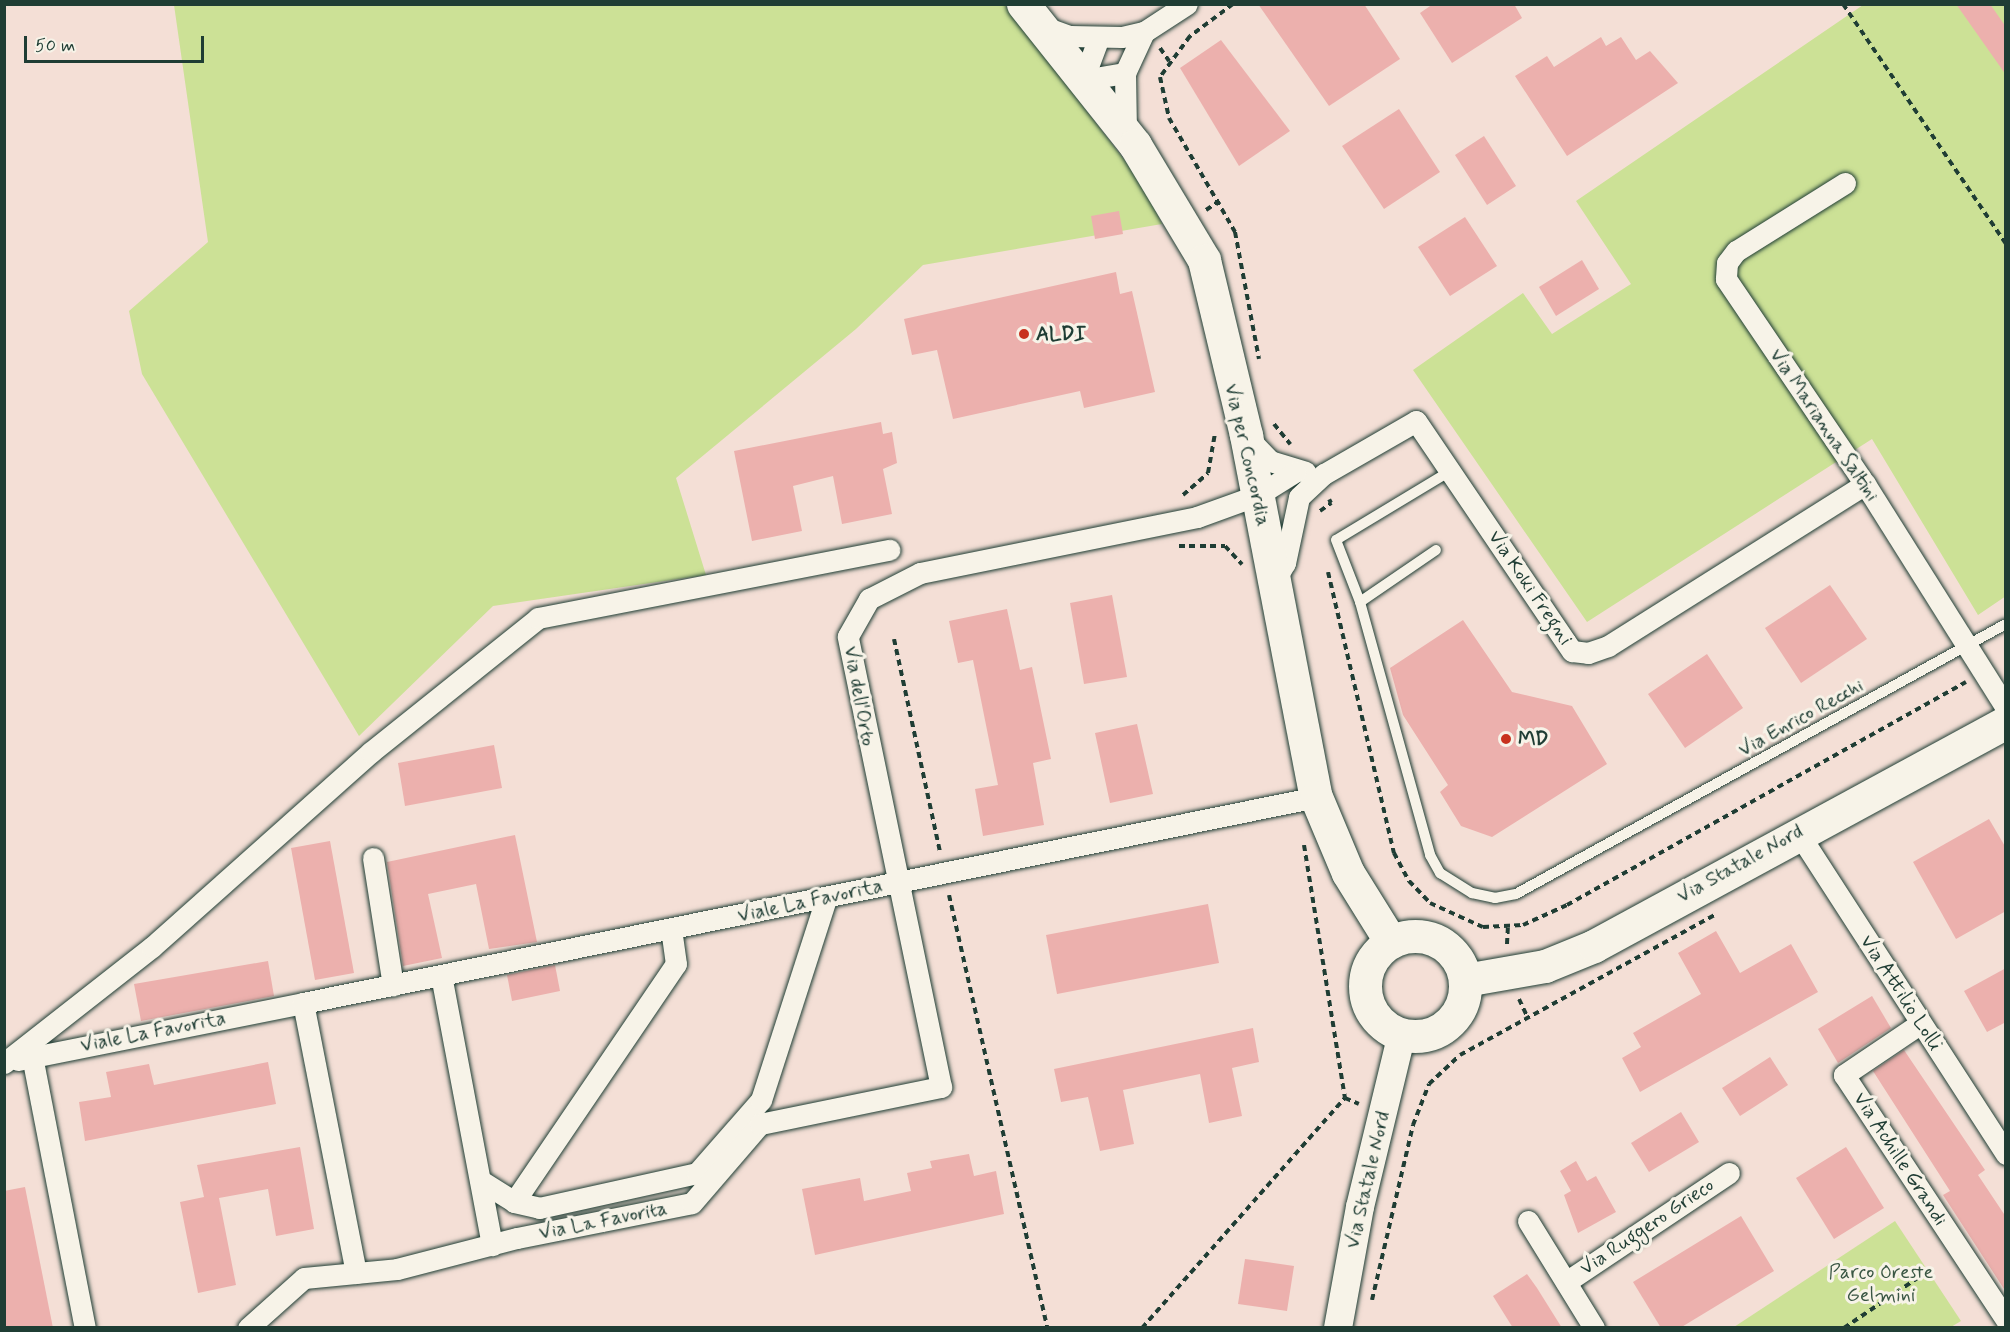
<!DOCTYPE html>
<html>
<head>
<meta charset="utf-8">
<style>
  body { margin:0 }
  #map { position:relative; width:2010px; height:1332px; overflow:hidden; background:#f4dfd6; font-family:Mynerve,sans-serif }
  div>[style] { position:absolute }
  [style*='--x'] { left:calc(var(--x)*1px); top:calc(var(--y)*1px); width:calc(var(--w)*1px); rotate:calc(var(--a)*1deg) }
  .green>* { inset:0; background:#cce196 }
  .building>* { inset:0; background:#ecb0ad }
  .path>* { height:4px; margin-top:-2px; transform-origin:0; background:repeating-linear-gradient(90deg,#1f3d34 0 6px,transparent 0 10.5px) }
  .roads { filter:drop-shadow(0 0 2px #1f3d34) drop-shadow(0 0 2px #1f3d34) }
  .service>* { height:10px; margin:-5px; padding:0 5px; transform-origin:5px; border-radius:5px; background:#f7f3e8 }
  .minor>* { height:21px; margin:-10.5px; padding:0 10.5px; transform-origin:10.5px; border-radius:10.5px; background:#f7f3e8 }
  .secondary>* { height:28px; margin:-14px; padding:0 14px; transform-origin:14px; border-radius:14px; background:#f7f3e8 }
  .primary>* { height:33px; margin:-16.5px; padding:0 16.5px; transform-origin:16.5px; border-radius:16.5px; background:#f7f3e8 }
  .primary>.ring { margin:-16.5px; padding:0; box-sizing:content-box; background:none; border:33px solid #f7f3e8; border-radius:50% }
  .dots>* { width:16px; height:16px; translate:-50% -50%; box-sizing:border-box; border:3px solid #f7f3e8; border-radius:50% }
  span { translate:-50% -50%; white-space:nowrap; text-align:center; line-height:1.15; -webkit-text-stroke:6px #f7f3e8; paint-order:stroke }
  .poi-label { font-size:20px; color:#1f3d34; font-weight:700 }
  .left { translate:0 -50%; text-align:left }
  .street-label { font-size:20px; color:#1f3d34 }
  .park-label { font-size:20px; color:#395643 }
  .frame { position:absolute; inset:0; border:6px solid #1f3d34; pointer-events:none }
  .scale { position:absolute; left:24px; top:36px; width:180px; height:27px; box-sizing:border-box; border:3px solid #1f3d34; border-top:0; padding-left:8px; font-size:18px; line-height:21px; white-space:nowrap; color:#1f3d34; -webkit-text-stroke:4px #f7f3e8; paint-order:stroke }
</style>
</head>
<body>
<div id="map">
  <div class="green">
    <i style="clip-path:polygon(174px 5px,1005px 5px,1143px 184px,1162px 224px,923px 265px,856px 329px,676px 478px,706px 575px,493px 606px,359px 736px,142px 374px,129px 311px,208px 242px)"></i>
    <i style="clip-path:polygon(1863px 5px,2005px 5px,2006px 596px,1978px 615px,1872px 439px,1587px 622px,1413px 370px,1523px 293px,1552px 334px,1631px 284px,1576px 201px)"></i>
    <i style="clip-path:polygon(1895px 1221px,1961px 1321px,1951px 1327px,1734px 1327px)"></i>
  </div>
  <div class="building">
    <i style="clip-path:polygon(1258px 4px,1364px 4px,1400px 59px,1329px 106px)"></i>
    <i style="clip-path:polygon(1433px 4px,1514px 4px,1522px 18px,1452px 63px,1420px 13px)"></i>
    <i style="clip-path:polygon(1956px 4px,1990px 4px,2006px 27px,2006px 75px)"></i>
    <i style="clip-path:polygon(1601px 37px,1606px 46px,1621px 37px,1636px 60px,1650px 51px,1678px 83px,1567px 156px,1515px 76px,1547px 56px,1554px 67px)"></i>
    <i style="clip-path:polygon(1221px 40px,1290px 131px,1239px 166px,1180px 68px)"></i>
    <i style="clip-path:polygon(1399px 109px,1440px 172px,1384px 209px,1342px 146px)"></i>
    <i style="clip-path:polygon(1484px 136px,1516px 186px,1487px 205px,1455px 155px)"></i>
    <i style="clip-path:polygon(1119px 211px,1123px 234px,1095px 239px,1091px 216px)"></i>
    <i style="clip-path:polygon(1465px 217px,1497px 266px,1450px 296px,1418px 247px)"></i>
    <i style="clip-path:polygon(1582px 260px,1599px 289px,1556px 316px,1539px 287px)"></i>
    <i style="clip-path:polygon(1116px 272px,1120px 294px,1132px 291px,1155px 392px,1084px 408px,1080px 391px,953px 419px,937px 350px,912px 355px,904px 319px)"></i>
    <i style="clip-path:polygon(881px 422px,883px 434px,892px 432px,897px 463px,883px 469px,892px 514px,842px 524px,833px 476px,793px 486px,802px 531px,752px 541px,734px 451px)"></i>
    <i style="clip-path:polygon(1830px 585px,1867px 639px,1801px 683px,1765px 628px)"></i>
    <i style="clip-path:polygon(1112px 595px,1127px 677px,1084px 684px,1070px 603px)"></i>
    <i style="clip-path:polygon(1007px 609px,1020px 670px,1032px 667px,1051px 759px,1033px 763px,1044px 825px,983px 836px,975px 789px,998px 785px,973px 660px,958px 663px,949px 621px)"></i>
    <i style="clip-path:polygon(1463px 620px,1512px 692px,1572px 706px,1607px 764px,1492px 837px,1461px 826px,1440px 792px,1448px 785px,1403px 715px,1390px 668px)"></i>
    <i style="clip-path:polygon(1707px 654px,1743px 708px,1685px 748px,1648px 694px)"></i>
    <i style="clip-path:polygon(1137px 724px,1153px 794px,1110px 803px,1095px 733px)"></i>
    <i style="clip-path:polygon(494px 745px,502px 788px,405px 806px,398px 763px)"></i>
    <i style="clip-path:polygon(1989px 819px,2006px 848px,2006px 911px,1956px 939px,1913px 862px)"></i>
    <i style="clip-path:polygon(515px 835px,537px 942px,489px 949px,476px 884px,428px 894px,442px 958px,403px 966px,387px 862px)"></i>
    <i style="clip-path:polygon(330px 841px,354px 973px,315px 980px,291px 848px)"></i>
    <i style="clip-path:polygon(1208px 904px,1219px 963px,1057px 994px,1046px 935px)"></i>
    <i style="clip-path:polygon(1716px 931px,1740px 973px,1791px 944px,1818px 992px,1640px 1092px,1622px 1058px,1641px 1047px,1633px 1033px,1701px 994px,1678px 953px)"></i>
    <i style="clip-path:polygon(268px 961px,274px 996px,141px 1021px,134px 984px)"></i>
    <i style="clip-path:polygon(555px 965px,560px 991px,512px 1001px,507px 975px)"></i>
    <i style="clip-path:polygon(2006px 968px,2006px 1022px,1987px 1032px,1964px 991px)"></i>
    <i style="clip-path:polygon(1872px 996px,1891px 1028px,1838px 1063px,1818px 1029px)"></i>
    <i style="clip-path:polygon(1253px 1028px,1259px 1062px,1232px 1068px,1242px 1116px,1209px 1123px,1200px 1074px,1123px 1090px,1134px 1144px,1100px 1151px,1088px 1097px,1061px 1102px,1054px 1069px)"></i>
    <i style="clip-path:polygon(1904px 1050px,1985px 1170px,1978px 1175px,2006px 1217px,2006px 1292px,1943px 1195px,1950px 1191px,1873px 1071px)"></i>
    <i style="clip-path:polygon(1770px 1057px,1788px 1085px,1740px 1116px,1722px 1088px)"></i>
    <i style="clip-path:polygon(268px 1062px,276px 1104px,85px 1141px,79px 1102px,111px 1097px,106px 1072px,149px 1064px,154px 1085px)"></i>
    <i style="clip-path:polygon(1681px 1112px,1699px 1142px,1649px 1172px,1631px 1143px)"></i>
    <i style="clip-path:polygon(300px 1147px,314px 1229px,276px 1236px,268px 1189px,219px 1198px,236px 1285px,198px 1293px,180px 1202px,204px 1197px,197px 1165px)"></i>
    <i style="clip-path:polygon(1846px 1147px,1884px 1208px,1834px 1239px,1796px 1178px)"></i>
    <i style="clip-path:polygon(969px 1154px,974px 1176px,996px 1171px,1004px 1214px,815px 1255px,802px 1189px,860px 1178px,864px 1201px,911px 1191px,907px 1173px,932px 1168px,930px 1161px)"></i>
    <i style="clip-path:polygon(1576px 1161px,1587px 1181px,1596px 1176px,1616px 1212px,1578px 1233px,1564px 1195px,1571px 1191px,1560px 1171px)"></i>
    <i style="clip-path:polygon(25px 1187px,53px 1328px,4px 1328px,4px 1191px)"></i>
    <i style="clip-path:polygon(1741px 1216px,1774px 1271px,1680px 1328px,1661px 1328px,1633px 1282px)"></i>
    <i style="clip-path:polygon(1245px 1259px,1294px 1266px,1287px 1311px,1238px 1304px)"></i>
    <i style="clip-path:polygon(1527px 1274px,1537px 1288px,1562px 1328px,1513px 1328px,1493px 1296px)"></i>
  </div>
  <div class="path">
    <i style="--x:1233;--y:4;--w:54;--a:143.3"></i>
    <i style="--x:1190;--y:36;--w:51;--a:126.2"></i>
    <i style="--x:1160;--y:77;--w:42;--a:77.6"></i>
    <i style="--x:1169;--y:118;--w:132;--a:59.9"></i>
    <i style="--x:1235;--y:232;--w:129;--a:79.3"></i>
    <i style="--x:1843;--y:4;--w:290;--a:55.8"></i>
    <i style="--x:1160;--y:48;--w:16;--a:55"></i>
    <i style="--x:1206;--y:210;--w:18;--a:-34"></i>
    <i style="--x:1274;--y:424;--w:26;--a:51"></i>
    <i style="--x:1183;--y:495;--w:33;--a:-41"></i>
    <i style="--x:1208;--y:473;--w:40;--a:-80"></i>
    <i style="--x:1320;--y:511;--w:14;--a:-36"></i>
    <i style="--x:1331;--y:503;--w:4;--a:-117"></i>
    <i style="--x:1179;--y:546;--w:46;--a:0"></i>
    <i style="--x:1225;--y:546;--w:25;--a:47"></i>
    <i style="--x:1328;--y:572;--w:289;--a:76.8"></i>
    <i style="--x:1394;--y:853;--w:32;--a:62"></i>
    <i style="--x:1409;--y:881;--w:30;--a:46"></i>
    <i style="--x:1430;--y:903;--w:58;--a:24.4"></i>
    <i style="--x:1483;--y:927;--w:40;--a:-2.9"></i>
    <i style="--x:1523;--y:925;--w:48;--a:-24.4"></i>
    <i style="--x:1567;--y:905;--w:457;--a:-29.2"></i>
    <i style="--x:894;--y:639;--w:218;--a:77.8"></i>
    <i style="--x:1304;--y:845;--w:256;--a:80.8"></i>
    <i style="--x:1345;--y:1098;--w:15;--a:23"></i>
    <i style="--x:949;--y:895;--w:444;--a:77.2"></i>
    <i style="--x:1507;--y:944;--w:18;--a:-87"></i>
    <i style="--x:1519;--y:999;--w:21;--a:65"></i>
    <i style="--x:1372;--y:1300;--w:180;--a:-76.8"></i>
    <i style="--x:1413;--y:1125;--w:44;--a:-68.7"></i>
    <i style="--x:1429;--y:1084;--w:42;--a:-43.1"></i>
    <i style="--x:1460;--y:1055;--w:291;--a:-28.8"></i>
    <i style="--x:1142;--y:1328;--w:307;--a:-48.6"></i>
    <i style="--x:1844;--y:1328;--w:102;--a:-34.2"></i>
  </div>
  <div class="roads">
    <div class="service">
      <i style="--x:1452;--y:470;--w:135;--a:148.9"></i>
      <i style="--x:1336;--y:540;--w:66;--a:68.8"></i>
      <i style="--x:1360;--y:602;--w:263;--a:74.5"></i>
      <i style="--x:1430;--y:855;--w:21;--a:61"></i>
      <i style="--x:1440;--y:873;--w:38;--a:32"></i>
      <i style="--x:1472;--y:893;--w:24;--a:12"></i>
      <i style="--x:1495;--y:898;--w:21;--a:-11"></i>
      <i style="--x:1516;--y:894;--w:559;--a:-28.86"></i>
      <i style="--x:1360;--y:602;--w:92;--a:-34.4"></i>
    </div>
    <div class="minor">
      <i style="--x:1042;--y:26;--w:30;--a:20"></i>
      <i style="--x:1070;--y:36;--w:52;--a:1.1"></i>
      <i style="--x:1122;--y:37;--w:23;--a:-13"></i>
      <i style="--x:1144;--y:32;--w:51;--a:-33.1"></i>
      <i style="--x:1099;--y:37;--w:46;--a:110.4"></i>
      <i style="--x:1083;--y:80;--w:43;--a:-9.5"></i>
      <i style="--x:1126;--y:131;--w:58;--a:-91"></i>
      <i style="--x:1125;--y:73;--w:45;--a:-65.1"></i>
      <i style="--x:1845;--y:183;--w:128;--a:148"></i>
      <i style="--x:1736;--y:251;--w:15;--a:127"></i>
      <i style="--x:1727;--y:263;--w:16;--a:94"></i>
      <i style="--x:1726;--y:279;--w:248;--a:55.9"></i>
      <i style="--x:1865;--y:484;--w:265;--a:57.8"></i>
      <i style="--x:1247;--y:437;--w:33;--a:46"></i>
      <i style="--x:1270;--y:461;--w:37;--a:17"></i>
      <i style="--x:1275;--y:580;--w:20;--a:-60"></i>
      <i style="--x:1285;--y:563;--w:67;--a:-78"></i>
      <i style="--x:1299;--y:497;--w:34;--a:-43"></i>
      <i style="--x:1324;--y:474;--w:106;--a:-29.9"></i>
      <i style="--x:1416;--y:421;--w:278;--a:55.9"></i>
      <i style="--x:1572;--y:651;--w:16;--a:7"></i>
      <i style="--x:1588;--y:653;--w:21;--a:-19"></i>
      <i style="--x:1608;--y:646;--w:304;--a:-32.2"></i>
      <i style="--x:1797;--y:831;--w:385;--a:57.1"></i>
      <i style="--x:373;--y:858;--w:129;--a:81.1"></i>
      <i style="--x:441;--y:975;--w:275;--a:79.3"></i>
      <i style="--x:1921;--y:1023;--w:93;--a:146"></i>
      <i style="--x:1844;--y:1075;--w:294;--a:56.5"></i>
      <i style="--x:32;--y:1056;--w:277;--a:79"></i>
      <i style="--x:18;--y:1060;--w:291;--a:-11.3"></i>
      <i style="--x:4;--y:1063;--w:188;--a:-38.1"></i>
      <i style="--x:152;--y:947;--w:293;--a:-41.7"></i>
      <i style="--x:371;--y:752;--w:214;--a:-38.7"></i>
      <i style="--x:538;--y:618;--w:358;--a:-11"></i>
      <i style="--x:481;--y:1181;--w:39;--a:32"></i>
      <i style="--x:514;--y:1202;--w:288;--a:-55.8"></i>
      <i style="--x:676;--y:964;--w:35;--a:-98"></i>
      <i style="--x:514;--y:1202;--w:26;--a:13"></i>
      <i style="--x:539;--y:1208;--w:162;--a:-12.5"></i>
      <i style="--x:697;--y:1173;--w:97;--a:-48.8"></i>
      <i style="--x:761;--y:1100;--w:211;--a:-72.1"></i>
      <i style="--x:1528;--y:1221;--w:126;--a:58.3"></i>
      <i style="--x:356;--y:1273;--w:275;--a:-101.1"></i>
      <i style="--x:303;--y:1003;--w:1034;--a:-11.49"></i>
      <i style="--x:1566;--y:1282;--w:196;--a:-33.8"></i>
      <i style="--x:248;--y:1328;--w:75;--a:-41.8"></i>
      <i style="--x:304;--y:1278;--w:93;--a:-5.5"></i>
      <i style="--x:397;--y:1269;--w:124;--a:-14.5"></i>
      <i style="--x:517;--y:1238;--w:178;--a:-11.3"></i>
      <i style="--x:692;--y:1203;--w:104;--a:-49.3"></i>
      <i style="--x:760;--y:1124;--w:185;--a:-11.6"></i>
      <i style="--x:941;--y:1087;--w:460;--a:-101.7"></i>
      <i style="--x:848;--y:636;--w:43;--a:-60.4"></i>
      <i style="--x:869;--y:599;--w:57;--a:-27"></i>
      <i style="--x:920;--y:573;--w:283;--a:-11.4"></i>
      <i style="--x:1197;--y:517;--w:65;--a:-19.8"></i>
      <i style="--x:1258;--y:495;--w:44;--a:-31.9"></i>
    </div>
    <div class="secondary">
      <i style="--x:1338;--y:1328;--w:123;--a:-79.7"></i>
      <i style="--x:1360;--y:1207;--w:178;--a:-76.4"></i>
    </div>
    <div class="primary">
      <i style="--x:1023;--y:4;--w:180;--a:51.5"></i>
      <i style="--x:1135;--y:145;--w:134;--a:59"></i>
      <i style="--x:1204;--y:260;--w:180;--a:76.5"></i>
      <i style="--x:1246;--y:435;--w:369;--a:79.1"></i>
      <i style="--x:1316;--y:797;--w:82;--a:67.2"></i>
      <i style="--x:1348;--y:873;--w:81;--a:58.1"></i>
      <i class="ring" style="left:1365px;top:936px;width:67px;height:67px"></i>
      <i style="--x:1465;--y:980;--w:81;--a:-9.9"></i>
      <i style="--x:1545;--y:966;--w:53;--a:-22.2"></i>
      <i style="--x:1594;--y:946;--w:469;--a:-28.5"></i>
    </div>
  </div>
  <div class="dots">
    <i style="left:1024px;top:334px;background:#c8321e"></i>
    <i style="left:1506px;top:739px;background:#c8321e"></i>
  </div>
  <div class="poi-label">
    <span class="left" style="left:1036px;top:334px">ALDI</span>
    <span class="left" style="left:1518px;top:739px">MD</span>
  </div>
  <div class="street-label">
    <span style="left:1824px;top:425px;rotate:56deg">Via Marianna Saltini</span>
    <span style="left:1247px;top:455px;rotate:77deg">Via per Concordia</span>
    <span style="left:1530px;top:588px;rotate:56deg">Via Koki Fregni</span>
    <span style="left:859px;top:696px;rotate:80deg">Via dell'Orto</span>
    <span style="left:1801px;top:718px;rotate:-29deg">Via Enrico Recchi</span>
    <span style="left:1740px;top:864px;rotate:-29deg">Via Statale Nord</span>
    <span style="left:810px;top:901px;rotate:-12deg">Viale La Favorita</span>
    <span style="left:1901px;top:993px;rotate:57deg">Via Attilio Lolli</span>
    <span style="left:153px;top:1032px;rotate:-11deg">Viale La Favorita</span>
    <span style="left:1900px;top:1159px;rotate:57deg">Via Achille Grandi</span>
    <span style="left:1368px;top:1180px;rotate:-77deg">Via Statale Nord</span>
    <span style="left:603px;top:1221px;rotate:-11deg">Via La Favorita</span>
    <span style="left:1647px;top:1227px;rotate:-34deg">Via Ruggero Grieco</span>
  </div>
  <div class="park-label">
    <span style="left:1881px;top:1284px">Parco Oreste<br>Gelmini</span>
  </div>
  <div class="frame"></div>
  <div class="scale">50 m</div>
</div>
</body>
</html>
